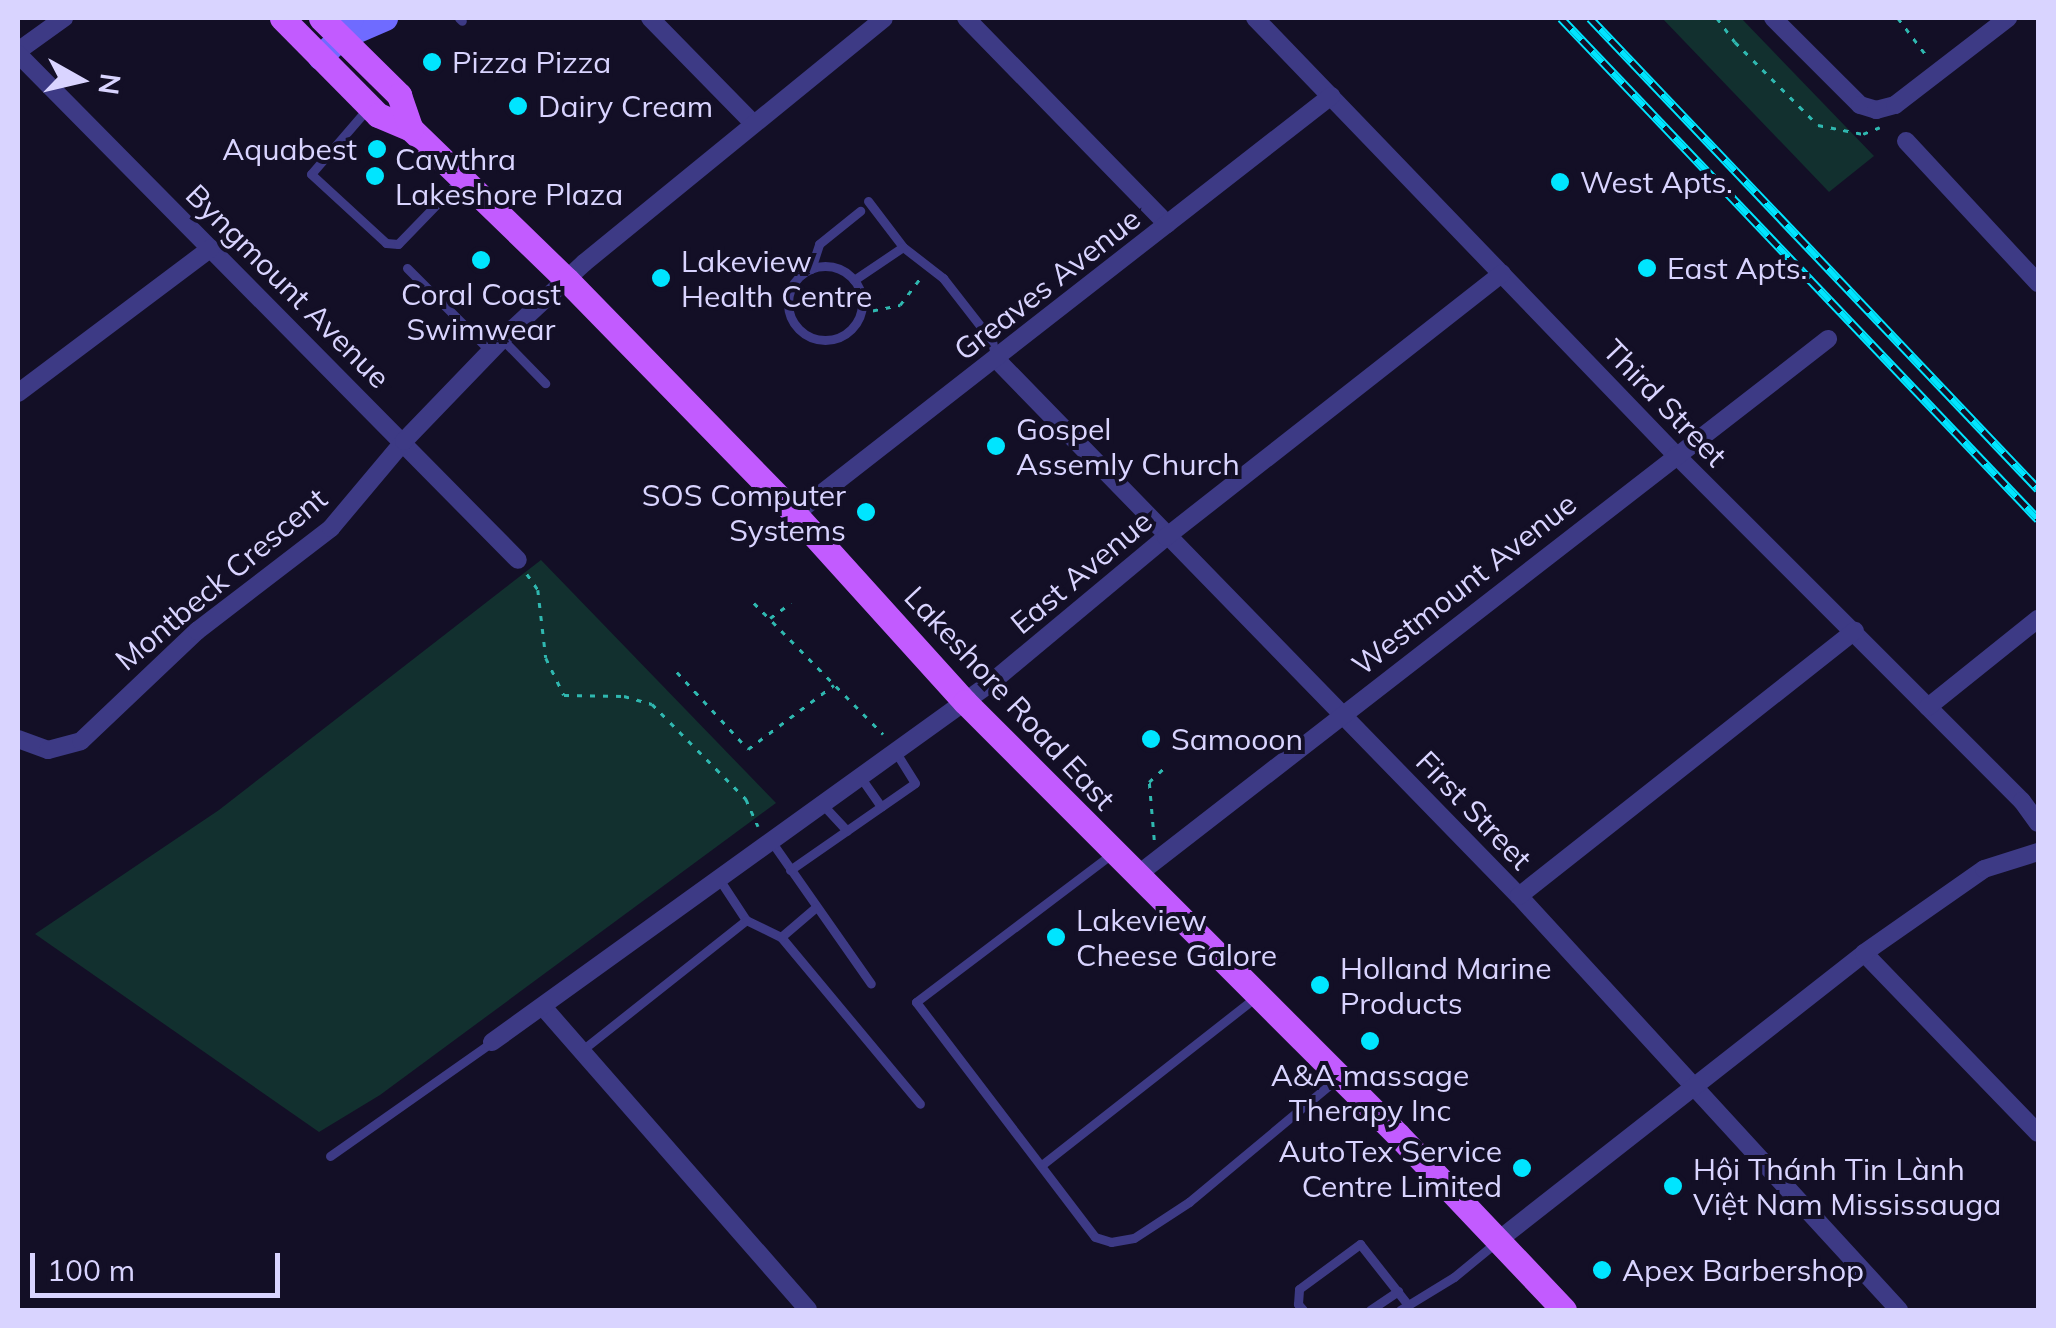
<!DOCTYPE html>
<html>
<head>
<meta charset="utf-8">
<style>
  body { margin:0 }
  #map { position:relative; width:2056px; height:1328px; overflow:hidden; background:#130f26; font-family:Mulish,sans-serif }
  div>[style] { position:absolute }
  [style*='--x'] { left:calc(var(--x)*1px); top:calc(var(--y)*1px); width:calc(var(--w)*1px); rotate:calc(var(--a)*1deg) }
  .green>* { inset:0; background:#12302f }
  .path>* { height:2.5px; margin-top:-1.25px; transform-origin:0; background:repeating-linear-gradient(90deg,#2fb8b0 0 5px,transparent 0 13px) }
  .service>* { height:9px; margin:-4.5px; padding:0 4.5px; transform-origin:4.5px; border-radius:4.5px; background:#3d3a85 }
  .service>.ring { margin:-4.5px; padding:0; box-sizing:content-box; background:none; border:9px solid #3d3a85; border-radius:50% }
  .minor>* { height:18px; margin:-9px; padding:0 9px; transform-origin:9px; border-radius:9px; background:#3d3a85 }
  .secondary>* { height:25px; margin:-12.5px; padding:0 12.5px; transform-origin:12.5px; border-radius:12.5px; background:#6f6bff }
  .primary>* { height:25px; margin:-12.5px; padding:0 12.5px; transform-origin:12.5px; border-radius:12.5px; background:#c25bff }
  .rail>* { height:9px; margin-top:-4.5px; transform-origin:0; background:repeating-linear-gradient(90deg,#130f26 0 15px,#00e5ff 0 30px); box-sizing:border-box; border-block:2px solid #00e5ff }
  .dots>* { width:28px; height:28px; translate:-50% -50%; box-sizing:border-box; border:5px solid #130f26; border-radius:50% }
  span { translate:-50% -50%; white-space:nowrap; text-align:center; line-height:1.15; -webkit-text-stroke:8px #130f26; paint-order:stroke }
  .poi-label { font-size:30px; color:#d9d4ff }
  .left { translate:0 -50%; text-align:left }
  .right { translate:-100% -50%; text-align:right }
  .street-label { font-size:30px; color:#d9d4ff }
  .frame { position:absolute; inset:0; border:20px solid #d9d4ff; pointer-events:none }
  .north { position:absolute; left:30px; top:30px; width:100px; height:100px; -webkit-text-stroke:8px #130f26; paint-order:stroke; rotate:98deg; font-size:28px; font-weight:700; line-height:40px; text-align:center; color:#d9d4ff }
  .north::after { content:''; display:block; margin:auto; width:35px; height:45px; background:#d9d4ff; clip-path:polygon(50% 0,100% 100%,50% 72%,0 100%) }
  .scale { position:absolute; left:30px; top:1253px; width:250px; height:45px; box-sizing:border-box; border:5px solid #d9d4ff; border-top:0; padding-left:12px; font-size:30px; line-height:35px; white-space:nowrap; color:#d9d4ff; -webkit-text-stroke:8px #130f26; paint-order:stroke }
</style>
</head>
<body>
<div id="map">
  <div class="green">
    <i style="clip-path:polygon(1662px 18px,1741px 18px,1874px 156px,1829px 192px)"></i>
    <i style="clip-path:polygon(541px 560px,776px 803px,380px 1095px,319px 1132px,35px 934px,219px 810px)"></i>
  </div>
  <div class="path">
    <i style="--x:1717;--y:18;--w:30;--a:53"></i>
    <i style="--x:1735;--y:42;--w:117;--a:45"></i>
    <i style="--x:1818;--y:125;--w:46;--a:11.3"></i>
    <i style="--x:1863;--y:134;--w:18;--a:-22"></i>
    <i style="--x:1898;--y:18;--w:48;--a:52.7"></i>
    <i style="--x:860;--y:313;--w:41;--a:-11.3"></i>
    <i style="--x:900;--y:305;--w:36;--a:-53"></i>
    <i style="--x:527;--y:574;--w:19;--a:55"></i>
    <i style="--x:538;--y:590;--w:68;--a:83.3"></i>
    <i style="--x:546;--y:658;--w:41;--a:64.1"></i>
    <i style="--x:564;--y:695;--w:60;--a:1"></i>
    <i style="--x:624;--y:696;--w:29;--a:16"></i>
    <i style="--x:652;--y:704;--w:134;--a:45.3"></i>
    <i style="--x:746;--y:799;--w:30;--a:66"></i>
    <i style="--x:754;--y:603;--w:184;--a:45.4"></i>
    <i style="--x:770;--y:618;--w:26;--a:-36"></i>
    <i style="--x:677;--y:672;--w:105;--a:47.3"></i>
    <i style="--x:748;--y:749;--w:107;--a:-36.7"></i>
    <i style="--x:1154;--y:840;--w:58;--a:-94.9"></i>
    <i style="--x:1149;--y:782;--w:21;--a:-43"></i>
  </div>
  <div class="service">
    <i style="--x:459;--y:18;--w:4;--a:45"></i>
    <i style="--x:368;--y:108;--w:87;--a:130.8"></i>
    <i style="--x:311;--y:174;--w:102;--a:42.6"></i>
    <i style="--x:386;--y:243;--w:12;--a:5"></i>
    <i style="--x:398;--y:244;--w:89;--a:-45.9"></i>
    <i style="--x:868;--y:201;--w:58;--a:52.7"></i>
    <i style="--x:903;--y:247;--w:51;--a:37.8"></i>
    <i style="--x:943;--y:278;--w:80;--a:52.1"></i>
    <i style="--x:992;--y:341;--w:19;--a:78"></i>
    <i class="ring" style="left:788px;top:266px;width:65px;height:65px"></i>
    <i style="--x:407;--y:268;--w:119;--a:45"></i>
    <i style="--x:811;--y:269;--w:26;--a:-72"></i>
    <i style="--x:819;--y:244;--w:53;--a:-38.8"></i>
    <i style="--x:854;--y:280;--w:59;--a:-34"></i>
    <i style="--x:502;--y:339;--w:62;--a:45.7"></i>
    <i style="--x:861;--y:778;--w:35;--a:55"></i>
    <i style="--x:823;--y:805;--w:35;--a:47"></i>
    <i style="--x:771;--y:841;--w:174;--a:55"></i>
    <i style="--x:1113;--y:853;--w:247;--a:142.9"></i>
    <i style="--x:916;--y:1002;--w:295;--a:52.7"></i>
    <i style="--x:1095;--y:1237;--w:17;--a:17"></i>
    <i style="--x:1111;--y:1242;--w:23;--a:-10"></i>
    <i style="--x:1134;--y:1238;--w:66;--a:-33.2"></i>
    <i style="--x:1189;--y:1202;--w:194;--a:-39.8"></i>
    <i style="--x:790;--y:870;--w:152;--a:-34.8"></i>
    <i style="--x:915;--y:783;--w:36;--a:-122"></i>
    <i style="--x:719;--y:879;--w:49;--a:56.6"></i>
    <i style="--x:781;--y:937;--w:217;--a:50.2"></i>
    <i style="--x:581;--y:1051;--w:211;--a:-38.4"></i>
    <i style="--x:746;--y:920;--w:39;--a:26"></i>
    <i style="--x:781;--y:937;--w:45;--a:-40.5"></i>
    <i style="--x:330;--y:1156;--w:198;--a:-35.1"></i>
    <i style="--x:1043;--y:1164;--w:269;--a:-38.1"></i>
    <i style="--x:1303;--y:1310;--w:8;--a:-130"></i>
    <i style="--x:1298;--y:1304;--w:15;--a:-86"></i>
    <i style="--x:1299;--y:1289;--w:76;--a:-36.4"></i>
    <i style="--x:1360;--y:1244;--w:78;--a:51.8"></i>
    <i style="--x:1370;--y:1310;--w:34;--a:-34"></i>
    <i style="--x:1400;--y:1310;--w:63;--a:-31.4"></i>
    <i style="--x:1454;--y:1277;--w:52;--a:-39.5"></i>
  </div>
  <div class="minor">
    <i style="--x:650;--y:18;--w:146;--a:45.6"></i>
    <i style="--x:966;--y:18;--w:288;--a:45.7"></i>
    <i style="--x:1255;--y:18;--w:607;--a:46.07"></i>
    <i style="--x:1676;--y:455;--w:489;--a:45"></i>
    <i style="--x:2022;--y:801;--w:27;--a:54"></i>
    <i style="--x:1773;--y:18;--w:123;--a:45"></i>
    <i style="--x:1860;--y:105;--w:17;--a:17"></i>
    <i style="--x:1876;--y:110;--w:20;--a:-15"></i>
    <i style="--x:1895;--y:105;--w:143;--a:-37.6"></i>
    <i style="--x:18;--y:51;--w:57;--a:-35.7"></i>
    <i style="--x:18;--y:54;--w:711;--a:45.34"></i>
    <i style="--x:1906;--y:141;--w:194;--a:47.1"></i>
    <i style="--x:997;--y:360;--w:748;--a:45.76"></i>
    <i style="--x:1519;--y:896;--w:562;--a:47.45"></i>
    <i style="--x:18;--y:393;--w:241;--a:-36.9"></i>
    <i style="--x:795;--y:514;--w:680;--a:-37.95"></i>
    <i style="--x:1928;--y:707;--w:141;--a:-38.7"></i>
    <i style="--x:18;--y:739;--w:32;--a:20"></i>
    <i style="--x:48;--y:750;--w:34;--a:-15"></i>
    <i style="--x:81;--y:741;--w:160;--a:-43.5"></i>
    <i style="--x:197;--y:631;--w:169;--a:-37.5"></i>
    <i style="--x:331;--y:528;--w:114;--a:-50"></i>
    <i style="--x:404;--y:441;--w:141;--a:-46.1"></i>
    <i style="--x:502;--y:339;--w:112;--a:-42.8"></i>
    <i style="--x:584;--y:263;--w:387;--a:-39.2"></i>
    <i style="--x:1136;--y:876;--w:876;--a:-37.81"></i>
    <i style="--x:1519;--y:896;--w:428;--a:-38.3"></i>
    <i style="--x:1864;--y:953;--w:250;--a:46"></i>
    <i style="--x:544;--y:1008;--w:401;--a:48.8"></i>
    <i style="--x:492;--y:1042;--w:616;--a:-35.75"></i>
    <i style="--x:992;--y:682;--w:226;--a:-39.8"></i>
    <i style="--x:1166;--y:537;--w:427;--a:-38.1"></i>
    <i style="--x:1496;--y:1242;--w:468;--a:-38.1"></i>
    <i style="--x:1864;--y:953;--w:146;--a:-35"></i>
    <i style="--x:1984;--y:869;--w:57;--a:-17.5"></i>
  </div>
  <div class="secondary">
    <i style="--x:341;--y:37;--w:48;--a:-23.4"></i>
    <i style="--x:320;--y:57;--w:29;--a:-44"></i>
    <i style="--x:341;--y:37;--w:21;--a:-62"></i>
  </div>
  <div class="primary">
    <i style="--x:282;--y:18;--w:136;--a:45.3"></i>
    <i style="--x:378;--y:115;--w:36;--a:23"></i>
    <i style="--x:411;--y:129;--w:217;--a:44.1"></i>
    <i style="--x:567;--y:280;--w:327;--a:45.7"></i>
    <i style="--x:795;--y:514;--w:253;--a:47.9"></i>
    <i style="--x:965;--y:702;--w:612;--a:45"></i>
    <i style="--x:1398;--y:1135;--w:241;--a:46.5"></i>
    <i style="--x:321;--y:18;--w:110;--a:44.6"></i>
    <i style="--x:399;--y:95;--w:36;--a:71"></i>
  </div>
  <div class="rail">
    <i style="--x:1561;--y:18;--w:692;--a:46.41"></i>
    <i style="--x:1590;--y:18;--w:650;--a:46.43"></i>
  </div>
  <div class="dots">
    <i style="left:432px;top:62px;background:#00e5ff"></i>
    <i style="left:518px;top:106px;background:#00e5ff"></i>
    <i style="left:377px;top:149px;background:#00e5ff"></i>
    <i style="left:375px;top:176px;background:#00e5ff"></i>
    <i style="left:1560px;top:182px;background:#00e5ff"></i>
    <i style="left:481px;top:260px;background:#00e5ff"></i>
    <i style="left:1647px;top:268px;background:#00e5ff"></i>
    <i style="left:661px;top:278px;background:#00e5ff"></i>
    <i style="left:996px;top:446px;background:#00e5ff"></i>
    <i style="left:866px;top:512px;background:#00e5ff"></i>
    <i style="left:1151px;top:739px;background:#00e5ff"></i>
    <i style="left:1056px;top:937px;background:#00e5ff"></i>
    <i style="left:1320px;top:985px;background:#00e5ff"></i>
    <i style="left:1370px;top:1041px;background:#00e5ff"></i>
    <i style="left:1522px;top:1168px;background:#00e5ff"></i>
    <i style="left:1673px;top:1186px;background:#00e5ff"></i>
    <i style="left:1602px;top:1270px;background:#00e5ff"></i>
  </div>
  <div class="poi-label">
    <span class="left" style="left:452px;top:62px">Pizza Pizza</span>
    <span class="left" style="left:538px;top:106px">Dairy Cream</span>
    <span class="right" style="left:357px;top:149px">Aquabest</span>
    <span class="left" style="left:395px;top:176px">Cawthra<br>Lakeshore Plaza</span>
    <span class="left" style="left:1580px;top:182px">West Apts.</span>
    <span class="left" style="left:681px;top:278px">Lakeview<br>Health Centre</span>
    <span class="left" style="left:1667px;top:268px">East Apts.</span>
    <span style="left:481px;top:311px">Coral Coast<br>Swimwear</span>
    <span class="left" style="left:1016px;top:446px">Gospel<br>Assemly Church</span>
    <span class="right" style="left:846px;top:512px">SOS Computer<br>Systems</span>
    <span class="left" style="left:1171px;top:739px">Samooon</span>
    <span class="left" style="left:1076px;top:937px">Lakeview<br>Cheese Galore</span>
    <span class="left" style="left:1340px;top:985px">Holland Marine<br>Products</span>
    <span style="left:1370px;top:1092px">A&amp;A massage<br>Therapy Inc</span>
    <span class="right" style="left:1502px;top:1168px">AutoTex Service<br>Centre Limited</span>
    <span class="left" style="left:1693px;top:1186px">Hội Thánh Tin Lành<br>Việt Nam Mississauga</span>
    <span class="left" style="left:1622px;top:1270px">Apex Barbershop</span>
  </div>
  <div class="street-label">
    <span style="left:1047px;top:284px;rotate:-38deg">Greaves Avenue</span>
    <span style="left:288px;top:286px;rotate:45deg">Byngmount Avenue</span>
    <span style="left:1665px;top:403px;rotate:46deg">Third Street</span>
    <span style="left:1081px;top:572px;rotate:-40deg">East Avenue</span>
    <span style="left:221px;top:579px;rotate:-40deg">Montbeck Crescent</span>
    <span style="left:1464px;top:584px;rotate:-38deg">Westmount Avenue</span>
    <span style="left:1010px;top:698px;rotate:47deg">Lakeshore Road East</span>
    <span style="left:1474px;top:810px;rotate:46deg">First Street</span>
  </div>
  <div class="frame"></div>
  <div class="north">N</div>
  <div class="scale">100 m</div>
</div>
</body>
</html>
